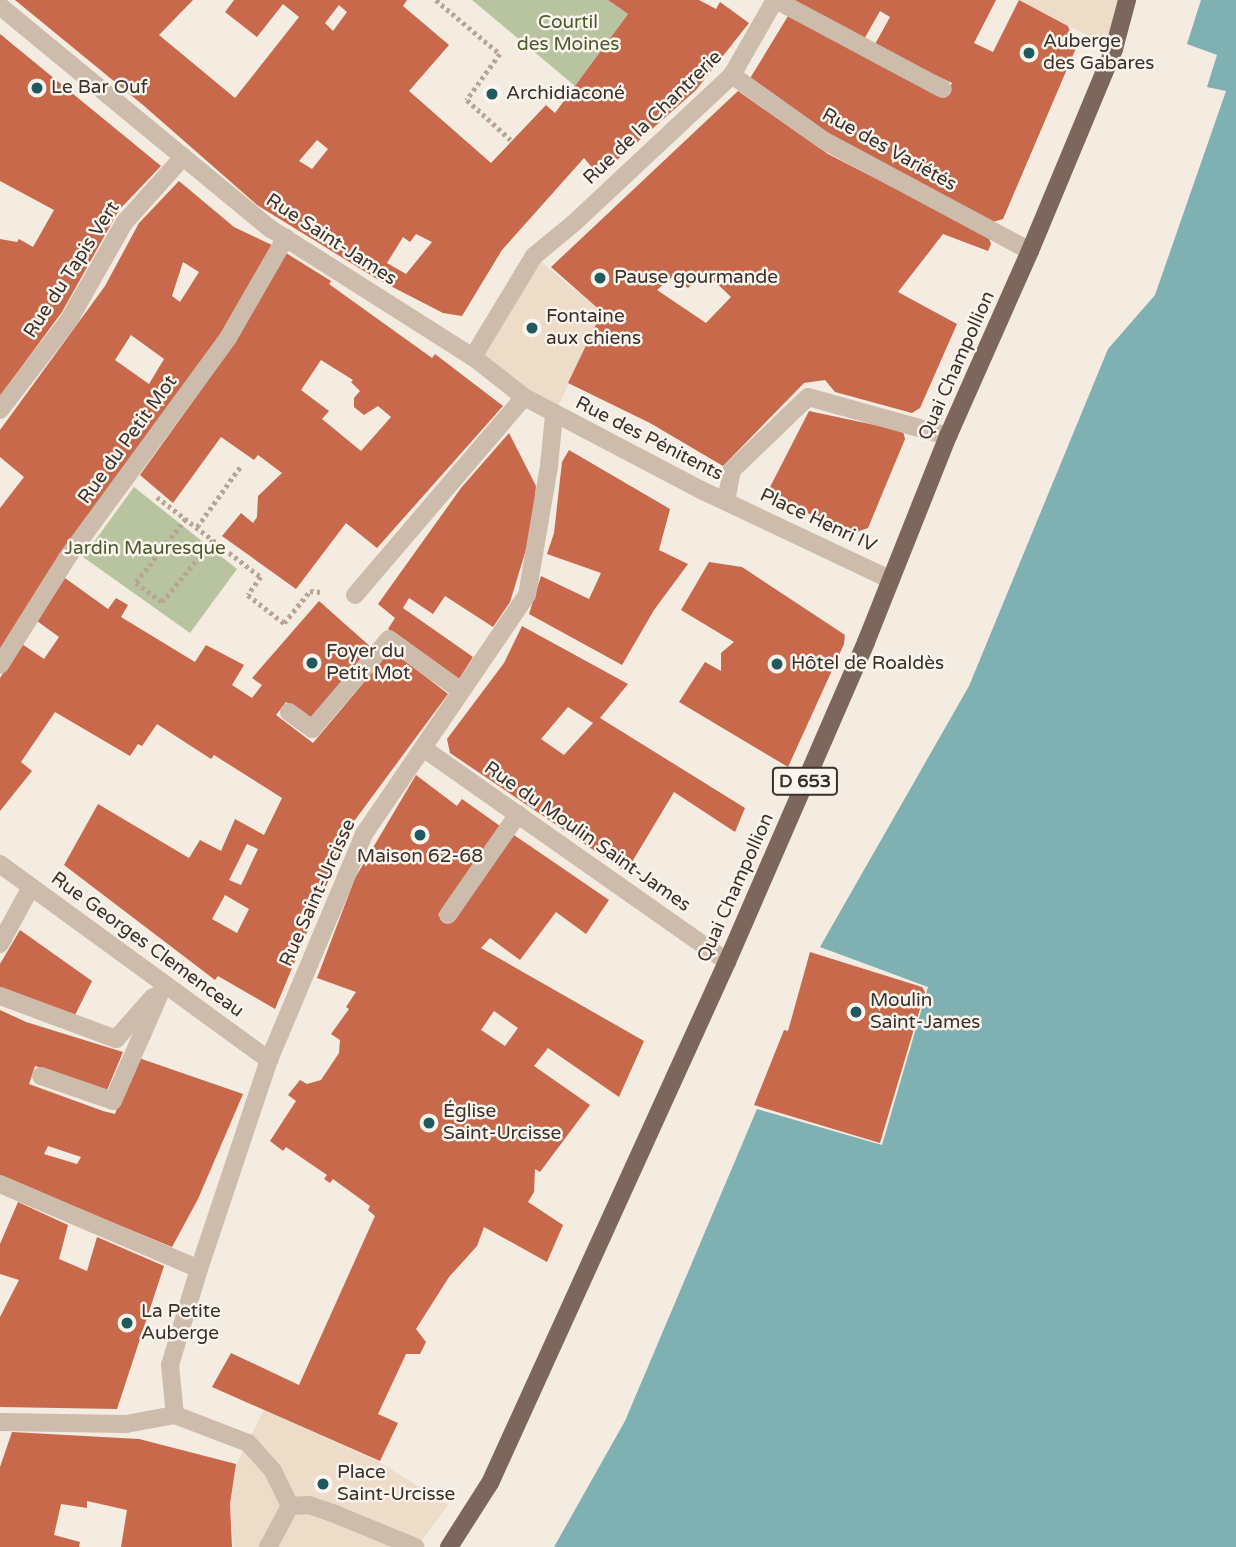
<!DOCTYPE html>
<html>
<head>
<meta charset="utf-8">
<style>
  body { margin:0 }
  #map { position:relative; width:1236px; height:1547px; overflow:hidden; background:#f4ebe1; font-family:"Varela Round",sans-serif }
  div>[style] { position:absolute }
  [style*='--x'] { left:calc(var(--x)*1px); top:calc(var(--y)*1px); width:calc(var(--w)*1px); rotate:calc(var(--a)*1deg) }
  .green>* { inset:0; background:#b8c4a0 }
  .plaza>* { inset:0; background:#ecdcc8 }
  .water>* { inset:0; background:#7fb0b2 }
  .building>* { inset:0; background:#c8694b }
  .path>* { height:4.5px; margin-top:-2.25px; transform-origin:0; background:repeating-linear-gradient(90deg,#b9a596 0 3.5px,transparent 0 7px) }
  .service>* { height:18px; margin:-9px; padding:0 9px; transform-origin:9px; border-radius:9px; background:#cdbbac }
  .pedestrian>* { height:18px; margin:-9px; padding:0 9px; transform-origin:9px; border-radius:9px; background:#cdbbac }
  .minor>* { height:18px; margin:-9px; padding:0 9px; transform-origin:9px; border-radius:9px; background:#cdbbac }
  .primary>* { height:18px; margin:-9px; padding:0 9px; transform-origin:9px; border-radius:9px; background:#7d675c }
  .dots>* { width:19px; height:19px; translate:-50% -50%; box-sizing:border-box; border:4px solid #fbf5ee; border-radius:50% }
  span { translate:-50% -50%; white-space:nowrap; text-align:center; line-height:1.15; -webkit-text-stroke:5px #fbf5ee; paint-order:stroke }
  .shield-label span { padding:2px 5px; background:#fbf5ee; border:2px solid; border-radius:5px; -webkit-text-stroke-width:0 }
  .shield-label { font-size:18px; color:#3b302b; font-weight:700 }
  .park-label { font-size:19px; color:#4a5a2e }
  .poi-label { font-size:19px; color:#3b302b }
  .left { translate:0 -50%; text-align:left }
  .street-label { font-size:19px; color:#3b302b }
</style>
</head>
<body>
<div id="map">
  <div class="green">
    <i style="clip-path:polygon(472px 0,608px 0,628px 14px,575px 86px)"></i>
    <i style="clip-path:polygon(134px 487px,237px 569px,190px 633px,83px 557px)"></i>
  </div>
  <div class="plaza">
    <i style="clip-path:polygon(1019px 0,1127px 0,1114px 49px)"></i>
    <i style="clip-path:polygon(534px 256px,602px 312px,554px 415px,473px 357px)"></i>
    <i style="clip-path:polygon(264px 1410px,379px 1462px,448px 1505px,417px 1547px,234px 1547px,230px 1504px,237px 1463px)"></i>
  </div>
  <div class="water">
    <i style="clip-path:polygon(1201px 0,1236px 0,1236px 1547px,554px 1547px,625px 1421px,757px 1109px,882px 1145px,928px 987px,820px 947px,969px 686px,1108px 349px,1155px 295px,1226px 91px,1207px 87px,1217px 55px,1187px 44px)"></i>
  </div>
  <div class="building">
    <i style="clip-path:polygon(evenodd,15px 0,193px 0,159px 35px,235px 98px,299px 17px,283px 4px,257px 37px,225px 12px,234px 0,407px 0,403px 6px,449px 45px,409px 91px,491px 163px,546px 105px,555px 113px,628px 14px,608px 0,699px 0,716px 9px,720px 2px,749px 23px,696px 90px,599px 176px,584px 158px,502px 250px,462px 316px,443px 313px,377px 279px,257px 205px,143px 105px,15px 0,339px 5px,347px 12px,333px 31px,325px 23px,339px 5px,15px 0,317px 140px,328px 149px,312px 169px,299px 161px,317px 140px,15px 0,416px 234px,432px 242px,406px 274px,387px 263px,403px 237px,410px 242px,416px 234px)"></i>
    <i style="clip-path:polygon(794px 0,996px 0,974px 43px,993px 52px,1019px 0,1068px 26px,1076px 48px,1003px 219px,993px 222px,846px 145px,749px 80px,788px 16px,945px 97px,952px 83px,874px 46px,890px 17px,880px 11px,863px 41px)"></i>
    <i style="clip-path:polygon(0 34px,161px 166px,119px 210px,62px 312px,0 396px,0 239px,17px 242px,19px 239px,33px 247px,54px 210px,0 181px)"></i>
    <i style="clip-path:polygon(evenodd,738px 91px,828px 154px,988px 236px,991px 244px,988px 251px,943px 234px,898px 292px,957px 324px,920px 408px,912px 413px,835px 392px,825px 380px,804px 383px,723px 466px,650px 423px,568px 383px,602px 312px,551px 267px,738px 91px,705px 272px,731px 297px,706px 323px,657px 290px,672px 277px,688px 288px,705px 272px)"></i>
    <i style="clip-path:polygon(evenodd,179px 181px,234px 227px,274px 246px,210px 356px,0 655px,0 508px,24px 477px,0 457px,0 430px,105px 286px,139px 223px,179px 181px,183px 262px,199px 272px,180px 302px,172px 296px,183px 262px,179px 181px,131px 335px,164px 359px,149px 384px,115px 360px,131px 335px)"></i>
    <i style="clip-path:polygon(evenodd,286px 253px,331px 281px,329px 284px,432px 358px,435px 354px,503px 406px,377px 548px,346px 523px,296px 589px,222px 536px,241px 513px,253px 523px,257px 517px,258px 496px,282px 473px,258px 455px,254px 460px,221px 437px,173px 503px,140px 475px,224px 358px,286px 253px,321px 360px,353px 380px,351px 382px,360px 391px,354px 398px,354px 407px,364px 415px,378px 406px,391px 417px,361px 451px,322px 419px,329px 411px,301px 390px,321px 360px)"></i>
    <i style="clip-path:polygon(809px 411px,903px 431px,905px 439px,868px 528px,847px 535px,768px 491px)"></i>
    <i style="clip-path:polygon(509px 433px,536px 486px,532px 530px,510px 602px,493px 627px,445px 596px,433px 614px,409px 598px,403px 608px,473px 657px,457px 682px,388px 629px,395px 618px,378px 604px,461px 488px)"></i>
    <i style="clip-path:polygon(569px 450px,670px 509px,659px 550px,688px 564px,654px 610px,622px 665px,529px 614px,541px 576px,589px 599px,601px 573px,547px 554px,554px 533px,562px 462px)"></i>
    <i style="clip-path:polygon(709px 562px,742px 567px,845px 635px,844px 644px,788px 767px,679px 702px,705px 662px,721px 671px,721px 653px,734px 642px,681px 610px)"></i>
    <i style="clip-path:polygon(evenodd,65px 578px,108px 609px,116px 598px,128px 605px,121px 617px,195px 662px,206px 645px,244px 665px,232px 685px,252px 698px,262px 685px,252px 678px,319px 601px,372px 648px,310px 720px,286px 702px,276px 715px,313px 743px,391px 650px,448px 694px,352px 824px,275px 1009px,218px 976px,215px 980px,64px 865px,98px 804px,189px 858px,200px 840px,221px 851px,235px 819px,264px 835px,282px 798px,214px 755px,211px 759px,157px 724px,142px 746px,138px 744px,130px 756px,55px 712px,21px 762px,32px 771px,0 811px,0 678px,22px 644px,44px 659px,59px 637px,37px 621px,65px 578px,247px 844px,258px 849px,241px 885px,229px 880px,247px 844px,65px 578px,225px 895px,249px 909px,237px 933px,212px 919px,225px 895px)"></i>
    <i style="clip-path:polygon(evenodd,522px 626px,628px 684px,600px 718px,745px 808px,735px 832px,674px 792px,626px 872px,450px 753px,447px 739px,504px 663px,522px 626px,568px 707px,593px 723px,564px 755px,541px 739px,568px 707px)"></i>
    <i style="clip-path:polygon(evenodd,416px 775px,457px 806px,462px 799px,500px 826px,438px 915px,450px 922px,514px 835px,609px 900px,586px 934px,556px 912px,520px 960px,490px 938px,481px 948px,644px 1041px,619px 1097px,548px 1048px,534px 1066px,590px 1105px,540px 1172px,535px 1169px,534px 1192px,528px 1202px,563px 1225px,547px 1262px,484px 1227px,477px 1246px,449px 1277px,416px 1329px,426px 1342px,420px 1354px,406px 1354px,378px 1414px,398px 1423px,380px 1461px,212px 1387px,231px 1353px,299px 1385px,375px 1216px,368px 1210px,370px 1206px,333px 1179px,330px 1183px,324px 1179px,327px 1175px,286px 1147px,283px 1151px,270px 1141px,296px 1101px,288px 1095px,300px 1080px,307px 1084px,321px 1080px,339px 1053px,340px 1040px,331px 1034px,349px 1009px,346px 1007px,356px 992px,317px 978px,355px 878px,416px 775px,494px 1011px,518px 1028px,505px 1046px,481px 1030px,494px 1011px)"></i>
    <i style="clip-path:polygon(20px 930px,92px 981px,74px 1017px,0 987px,0 964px)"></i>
    <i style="clip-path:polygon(810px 952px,922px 987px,925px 992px,880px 1143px,754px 1105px,784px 1030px,788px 1031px)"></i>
    <i style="clip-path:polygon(evenodd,0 1010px,26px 1022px,123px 1052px,107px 1090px,35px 1066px,29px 1084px,103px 1111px,115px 1114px,136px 1057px,243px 1094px,198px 1199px,172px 1247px,0 1176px,0 1010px,48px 1146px,81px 1157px,77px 1164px,44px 1154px,48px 1146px)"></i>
    <i style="clip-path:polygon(18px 1202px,68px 1225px,59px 1259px,87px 1271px,97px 1237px,164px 1266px,117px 1409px,0 1407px,0 1317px,19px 1280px,0 1274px,0 1244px)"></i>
    <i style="clip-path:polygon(12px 1432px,139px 1439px,236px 1464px,230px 1504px,232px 1547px,121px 1547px,127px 1510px,87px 1501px,87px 1508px,61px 1504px,54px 1535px,80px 1542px,79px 1547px,0 1547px,0 1467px)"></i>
  </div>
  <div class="path">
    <i style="--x:436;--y:0;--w:84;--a:40.2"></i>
    <i style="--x:500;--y:54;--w:57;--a:125.7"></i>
    <i style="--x:467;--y:100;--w:59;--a:42.3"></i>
    <i style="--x:157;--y:497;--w:131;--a:37.6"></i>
    <i style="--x:261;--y:577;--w:22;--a:126"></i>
    <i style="--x:248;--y:595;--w:46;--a:37.9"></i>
    <i style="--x:284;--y:623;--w:41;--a:-50.9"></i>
    <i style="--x:310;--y:591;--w:10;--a:6"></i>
    <i style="--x:186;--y:519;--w:81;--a:128"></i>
    <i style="--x:136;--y:583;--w:32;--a:36"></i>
    <i style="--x:162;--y:602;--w:80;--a:-50.6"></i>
    <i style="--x:197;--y:527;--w:74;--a:-54.4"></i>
  </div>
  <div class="service">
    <i style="--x:776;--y:0;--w:189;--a:28.1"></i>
    <i style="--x:732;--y:75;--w:112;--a:35.5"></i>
    <i style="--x:823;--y:140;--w:235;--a:28.2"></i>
    <i style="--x:726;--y:501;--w:32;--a:-79"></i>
    <i style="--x:732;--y:470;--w:105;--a:-43.8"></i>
    <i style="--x:808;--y:397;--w:145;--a:15.6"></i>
    <i style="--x:0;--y:944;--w:65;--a:-61.5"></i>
    <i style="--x:0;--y:996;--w:124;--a:20.3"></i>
    <i style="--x:116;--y:1039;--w:56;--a:-48.6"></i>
    <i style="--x:41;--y:1076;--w:76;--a:19.1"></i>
    <i style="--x:113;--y:1101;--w:128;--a:-66.4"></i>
  </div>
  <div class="pedestrian">
    <i style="--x:473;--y:357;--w:118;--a:-58.9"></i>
    <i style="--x:534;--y:256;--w:52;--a:-39.5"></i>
  </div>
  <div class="minor">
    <i style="--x:0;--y:6;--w:351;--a:39.5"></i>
    <i style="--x:271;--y:229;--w:239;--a:32.4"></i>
    <i style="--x:473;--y:357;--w:65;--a:38.1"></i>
    <i style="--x:524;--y:397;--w:200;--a:27.7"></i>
    <i style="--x:701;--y:490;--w:210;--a:25.3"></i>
    <i style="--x:574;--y:223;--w:216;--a:-43.1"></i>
    <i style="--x:732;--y:75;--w:86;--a:-60.2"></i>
    <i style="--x:0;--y:410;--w:113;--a:-52.5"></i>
    <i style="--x:69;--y:320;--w:112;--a:-60.4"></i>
    <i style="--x:124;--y:223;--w:89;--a:-48.2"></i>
    <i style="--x:355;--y:595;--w:260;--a:-49.5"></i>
    <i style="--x:0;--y:665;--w:126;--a:-57.9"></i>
    <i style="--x:67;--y:558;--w:273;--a:-53.8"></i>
    <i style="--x:228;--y:338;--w:116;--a:-60.1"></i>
    <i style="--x:289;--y:712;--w:29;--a:36"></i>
    <i style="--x:312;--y:729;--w:118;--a:-49.5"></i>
    <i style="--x:389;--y:639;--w:89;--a:35.8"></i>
    <i style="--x:423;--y:748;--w:372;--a:35.1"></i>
    <i style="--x:0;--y:864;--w:333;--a:36.1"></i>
    <i style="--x:448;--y:915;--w:123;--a:-55.3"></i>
    <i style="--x:0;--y:1184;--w:216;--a:23.1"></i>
    <i style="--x:175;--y:1415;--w:50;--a:-95.7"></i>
    <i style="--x:170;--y:1365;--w:100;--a:-73.2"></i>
    <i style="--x:199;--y:1269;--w:220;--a:-71.5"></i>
    <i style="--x:269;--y:1060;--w:245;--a:-67.2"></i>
    <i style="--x:364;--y:834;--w:289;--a:-55.7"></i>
    <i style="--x:527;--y:595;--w:131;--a:-80.3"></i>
    <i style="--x:549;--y:466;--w:51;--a:-84.4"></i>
    <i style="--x:0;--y:1422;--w:126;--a:0.9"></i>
    <i style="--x:126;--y:1424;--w:50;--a:-10.4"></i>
    <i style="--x:175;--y:1415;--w:78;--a:21"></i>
    <i style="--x:248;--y:1443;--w:38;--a:48"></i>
    <i style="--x:273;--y:1471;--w:39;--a:64"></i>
    <i style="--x:290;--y:1506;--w:19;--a:-3"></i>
    <i style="--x:309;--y:1505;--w:28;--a:19"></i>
    <i style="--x:335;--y:1514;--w:87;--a:22.4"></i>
    <i style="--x:268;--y:1547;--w:47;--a:-61.8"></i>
  </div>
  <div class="primary">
    <i style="--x:449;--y:1547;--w:76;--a:-57.4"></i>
    <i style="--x:490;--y:1483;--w:572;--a:-65.54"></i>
    <i style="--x:727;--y:962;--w:349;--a:-66.5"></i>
    <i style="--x:866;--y:642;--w:222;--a:-68.3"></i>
    <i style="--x:948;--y:436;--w:202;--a:-66.1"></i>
    <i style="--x:1030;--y:251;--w:219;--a:-67.4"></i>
    <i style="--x:1114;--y:49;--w:51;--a:-75.1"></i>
  </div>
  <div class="dots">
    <i style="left:1029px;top:53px;background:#1f5a5e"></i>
    <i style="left:37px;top:88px;background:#1f5a5e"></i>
    <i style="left:492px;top:94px;background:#1f5a5e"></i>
    <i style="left:600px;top:278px;background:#1f5a5e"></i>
    <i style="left:532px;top:328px;background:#1f5a5e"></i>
    <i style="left:312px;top:663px;background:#1f5a5e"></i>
    <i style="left:777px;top:664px;background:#1f5a5e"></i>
    <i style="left:420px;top:835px;background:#1f5a5e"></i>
    <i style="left:856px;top:1012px;background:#1f5a5e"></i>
    <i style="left:429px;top:1123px;background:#1f5a5e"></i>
    <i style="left:127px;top:1323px;background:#1f5a5e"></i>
    <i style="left:323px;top:1484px;background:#1f5a5e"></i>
  </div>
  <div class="shield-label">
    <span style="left:805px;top:781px">D 653</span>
  </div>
  <div class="park-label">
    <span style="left:568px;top:34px">Courtil<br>des Moines</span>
    <span style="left:145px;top:549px">Jardin Mauresque</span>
  </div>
  <div class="poi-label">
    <span class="left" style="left:1043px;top:53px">Auberge<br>des Gabares</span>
    <span class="left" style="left:51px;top:88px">Le Bar Ouf</span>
    <span class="left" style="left:506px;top:94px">Archidiaconé</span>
    <span class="left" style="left:614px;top:278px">Pause gourmande</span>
    <span class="left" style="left:546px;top:328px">Fontaine<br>aux chiens</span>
    <span class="left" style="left:326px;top:663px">Foyer du<br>Petit Mot</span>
    <span class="left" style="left:791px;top:664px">Hôtel de Roaldès</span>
    <span style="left:420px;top:857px">Maison 62-68</span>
    <span class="left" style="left:870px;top:1012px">Moulin<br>Saint-James</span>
    <span class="left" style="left:443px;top:1123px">Église<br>Saint-Urcisse</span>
    <span class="left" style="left:141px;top:1323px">La Petite<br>Auberge</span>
    <span class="left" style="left:337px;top:1484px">Place<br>Saint-Urcisse</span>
  </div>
  <div class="street-label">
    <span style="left:653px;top:118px;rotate:-44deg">Rue de la Chantrerie</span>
    <span style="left:889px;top:150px;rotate:29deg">Rue des Variétés</span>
    <span style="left:331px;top:240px;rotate:33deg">Rue Saint-James</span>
    <span style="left:72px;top:270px;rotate:-57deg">Rue du Tapis Vert</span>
    <span style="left:957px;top:366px;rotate:-66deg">Quai Champollion</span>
    <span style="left:649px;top:439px;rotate:27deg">Rue des Pénitents</span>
    <span style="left:128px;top:440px;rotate:-54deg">Rue du Petit Mot</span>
    <span style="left:818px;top:521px;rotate:25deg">Place Henri IV</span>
    <span style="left:587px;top:837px;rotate:35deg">Rue du Moulin Saint-James</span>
    <span style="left:736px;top:888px;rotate:-66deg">Quai Champollion</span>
    <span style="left:318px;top:893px;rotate:-66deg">Rue Saint-Urcisse</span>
    <span style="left:147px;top:945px;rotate:36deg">Rue Georges Clemenceau</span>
  </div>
</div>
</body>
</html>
